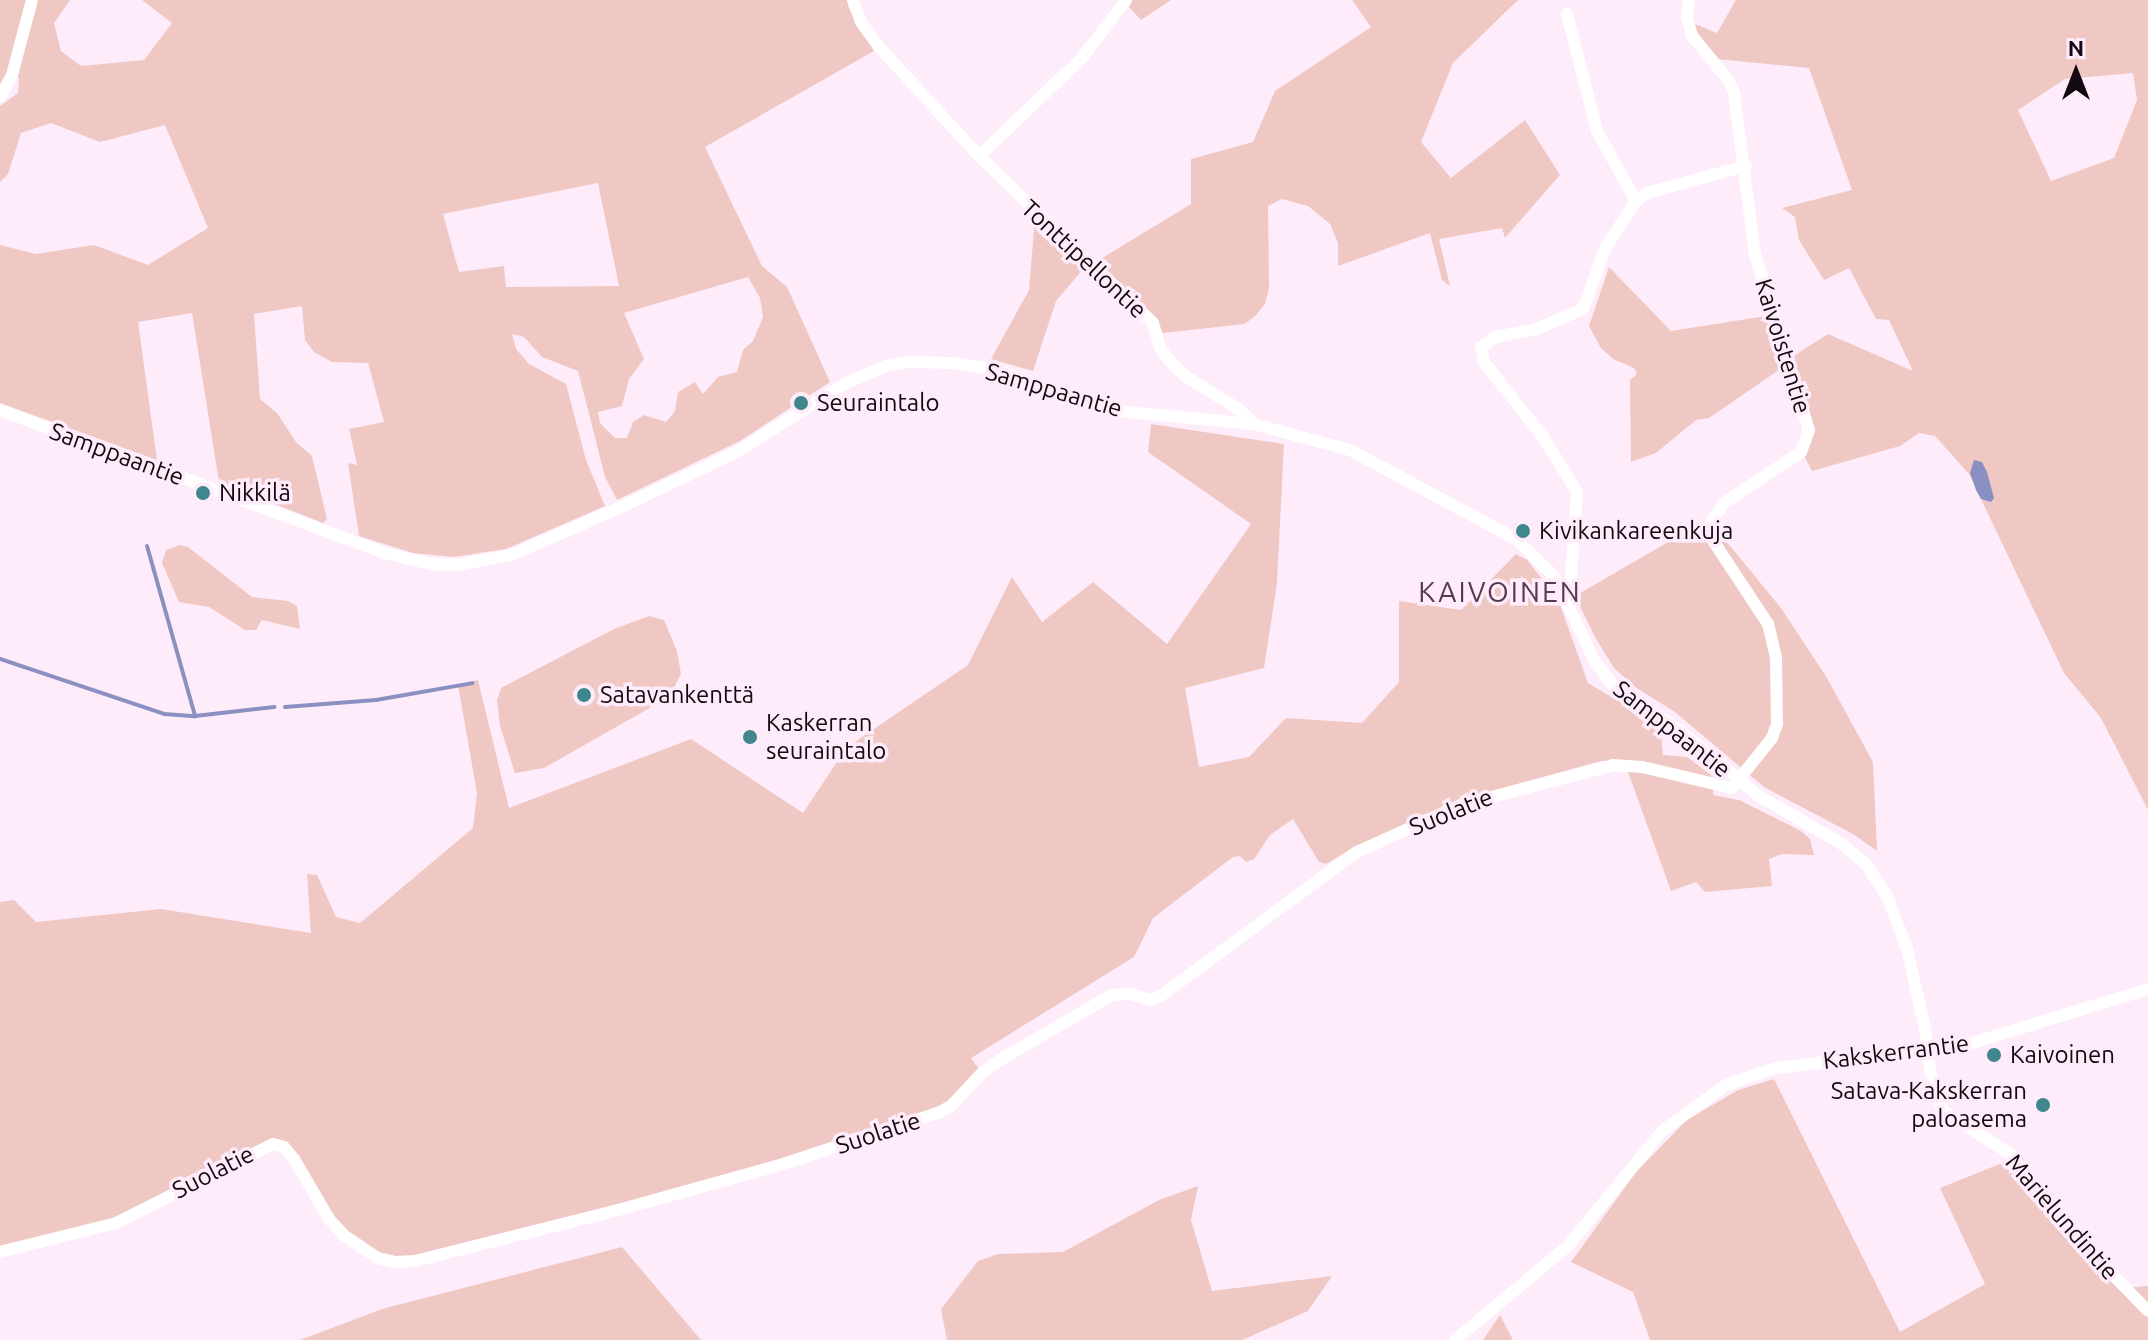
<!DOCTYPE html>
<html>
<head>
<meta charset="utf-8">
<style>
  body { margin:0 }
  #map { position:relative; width:2148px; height:1340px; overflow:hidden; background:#ffecfb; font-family:Ubuntu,sans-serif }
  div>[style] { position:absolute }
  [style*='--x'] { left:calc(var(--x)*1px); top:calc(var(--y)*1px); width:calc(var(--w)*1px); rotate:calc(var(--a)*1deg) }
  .green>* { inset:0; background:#efc8c4 }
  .water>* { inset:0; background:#8b90c2 }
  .stream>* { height:4px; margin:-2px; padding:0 2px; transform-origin:2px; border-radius:2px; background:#8b90c2 }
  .minor>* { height:12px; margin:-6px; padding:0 6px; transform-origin:6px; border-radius:6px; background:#fff }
  .dots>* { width:22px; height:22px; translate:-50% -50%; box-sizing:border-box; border:4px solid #ffecfb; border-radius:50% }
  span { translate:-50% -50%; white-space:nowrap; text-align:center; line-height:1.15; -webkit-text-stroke:7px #ffecfb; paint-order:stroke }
  .street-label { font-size:24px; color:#120911 }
  .poi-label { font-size:24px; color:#120911 }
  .left { translate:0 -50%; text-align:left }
  .right { translate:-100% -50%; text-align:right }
  .quarter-label { font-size:28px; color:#553c51; letter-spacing:2px }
  .north { position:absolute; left:2036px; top:32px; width:80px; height:80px; -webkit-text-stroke:6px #ffecfb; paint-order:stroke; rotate:0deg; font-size:22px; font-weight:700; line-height:32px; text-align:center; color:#120911 }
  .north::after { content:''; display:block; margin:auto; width:28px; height:36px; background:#120911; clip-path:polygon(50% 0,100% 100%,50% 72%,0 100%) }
</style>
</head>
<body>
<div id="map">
  <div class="green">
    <i style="clip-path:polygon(evenodd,0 0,70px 0,54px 23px,61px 51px,81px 66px,144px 60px,172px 23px,142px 0,854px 0,848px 6px,874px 51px,705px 147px,762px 266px,787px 287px,830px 382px,740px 441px,617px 500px,605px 477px,578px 371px,542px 357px,524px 337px,512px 334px,516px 349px,529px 364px,566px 384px,586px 460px,605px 506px,506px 549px,453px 557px,413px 553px,359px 536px,348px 463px,357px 465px,349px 429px,384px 422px,368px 363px,332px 362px,314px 352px,305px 340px,302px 306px,254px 314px,260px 399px,277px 413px,296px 442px,312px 456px,327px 519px,323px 523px,219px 482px,192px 313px,138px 322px,157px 460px,0 403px,0 245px,36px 254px,94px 245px,148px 265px,208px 228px,165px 125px,100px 142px,51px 123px,21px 133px,8px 174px,0 182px,0 106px,18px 93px,19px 79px,11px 69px,0 89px,0 0,598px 183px,619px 286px,506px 287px,504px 266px,459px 272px,443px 214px,598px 183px,0 0,748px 277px,760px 298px,763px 317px,753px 341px,743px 350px,737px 372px,718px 377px,703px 394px,695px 382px,678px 392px,675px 411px,666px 422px,644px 415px,633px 422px,627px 438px,615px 438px,600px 423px,598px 412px,622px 406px,629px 379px,644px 359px,624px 313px,748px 277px)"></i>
    <i style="clip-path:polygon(1133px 0,1171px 0,1141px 20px,1128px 6px)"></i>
    <i style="clip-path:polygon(1352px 0,1518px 0,1453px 63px,1421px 142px,1451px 178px,1525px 120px,1560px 175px,1505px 238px,1502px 228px,1439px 239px,1450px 286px,1442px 280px,1430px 233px,1338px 266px,1338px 243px,1330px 224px,1308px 206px,1282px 199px,1268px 206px,1269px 288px,1265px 304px,1256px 315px,1245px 324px,1163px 333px,1094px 263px,1191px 204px,1191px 159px,1253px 142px,1275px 91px,1371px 27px)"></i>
    <i style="clip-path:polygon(evenodd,1736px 0,2148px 0,2148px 810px,2101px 718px,2064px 673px,1969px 474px,1935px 436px,1919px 433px,1900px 446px,1812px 471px,1803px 454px,1812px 441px,1812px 428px,1792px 357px,1828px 334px,1913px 371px,1889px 320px,1876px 319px,1849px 268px,1824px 280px,1799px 240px,1795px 217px,1782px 208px,1852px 190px,1809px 68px,1717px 59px,1704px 48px,1693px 23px,1717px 33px,1736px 0,2133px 73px,2137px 100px,2114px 158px,2051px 181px,2018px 110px,2065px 79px,2133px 73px)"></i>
    <i style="clip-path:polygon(1035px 218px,1084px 268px,1056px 301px,1033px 371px,991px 359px,1029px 290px)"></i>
    <i style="clip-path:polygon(1609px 267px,1671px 331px,1766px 316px,1782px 368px,1709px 418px,1696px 420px,1656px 453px,1631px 462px,1630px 380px,1637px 374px,1634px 368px,1613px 359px,1601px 348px,1589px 326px)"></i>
    <i style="clip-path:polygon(1151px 424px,1284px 444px,1277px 583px,1264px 668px,1185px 688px,1199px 767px,1249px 757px,1286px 718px,1362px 723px,1399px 682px,1399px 601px,1461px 610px,1516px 554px,1527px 560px,1558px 599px,1588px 683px,1660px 726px,1663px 755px,1687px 757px,1715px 778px,1713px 795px,1739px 800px,1801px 831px,1810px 839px,1814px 855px,1782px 854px,1769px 859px,1772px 886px,1705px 892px,1696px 882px,1671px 891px,1624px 761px,1601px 761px,1492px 791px,1354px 847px,1326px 864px,1319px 862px,1293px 819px,1270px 835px,1254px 859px,1246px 862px,1240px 856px,1233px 857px,1153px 918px,1134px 957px,971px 1058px,982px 1073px,951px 1106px,777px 1166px,396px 1262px,345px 1236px,294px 1158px,273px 1144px,139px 1212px,0 1252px,0 902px,14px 900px,36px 922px,161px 909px,311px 933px,307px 874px,317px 875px,336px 917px,360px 923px,473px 828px,477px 793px,458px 685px,478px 680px,509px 808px,691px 739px,803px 813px,837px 762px,828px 742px,846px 748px,968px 665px,1012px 577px,1042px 622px,1093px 582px,1167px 644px,1251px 524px,1148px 452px)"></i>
    <i style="clip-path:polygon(1689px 530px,1726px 541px,1781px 608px,1827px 678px,1873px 762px,1877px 851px,1853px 834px,1764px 787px,1675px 712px,1635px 687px,1614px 668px,1595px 637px,1575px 596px)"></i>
    <i style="clip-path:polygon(180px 545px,188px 547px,252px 597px,288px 601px,297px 606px,300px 629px,262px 620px,256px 630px,245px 630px,209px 607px,179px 602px,162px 563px,166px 550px)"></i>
    <i style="clip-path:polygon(649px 616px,664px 620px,677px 651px,681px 674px,669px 697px,544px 768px,515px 773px,500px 726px,497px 700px,501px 688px,614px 629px)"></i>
    <i style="clip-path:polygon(1774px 1079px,1900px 1332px,1985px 1284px,1940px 1188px,2022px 1155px,2027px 1172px,2124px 1288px,2148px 1286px,2148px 1340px,1650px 1340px,1633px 1292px,1571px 1262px,1636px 1172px,1687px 1120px,1738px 1090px)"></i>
    <i style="clip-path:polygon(1198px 1186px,1191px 1220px,1212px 1291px,1332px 1276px,1308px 1311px,1242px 1340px,947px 1340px,941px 1309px,978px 1261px,998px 1254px,1063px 1252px,1159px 1200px)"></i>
    <i style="clip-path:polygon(622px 1247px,701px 1340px,300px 1340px,382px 1309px)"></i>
    <i style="clip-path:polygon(1500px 1315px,1513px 1340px,1483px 1340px)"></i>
  </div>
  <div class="water">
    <i style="clip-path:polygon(1974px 460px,1982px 462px,1987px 472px,1994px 498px,1991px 502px,1981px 499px,1976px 490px,1970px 473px)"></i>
  </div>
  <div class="stream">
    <i style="--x:147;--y:546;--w:177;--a:74.2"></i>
    <i style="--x:0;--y:659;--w:173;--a:18.5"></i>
    <i style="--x:164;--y:714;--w:31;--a:4"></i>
    <i style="--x:195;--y:716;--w:80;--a:-6.5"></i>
    <i style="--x:285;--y:707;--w:91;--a:-4.4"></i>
    <i style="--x:376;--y:700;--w:98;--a:-9.9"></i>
  </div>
  <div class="minor">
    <i style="--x:853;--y:0;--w:23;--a:70"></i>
    <i style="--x:861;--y:22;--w:32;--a:54"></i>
    <i style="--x:880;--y:48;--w:147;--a:47.5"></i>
    <i style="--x:1126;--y:0;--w:73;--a:127.2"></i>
    <i style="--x:1082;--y:58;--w:142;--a:136.4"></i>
    <i style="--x:979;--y:156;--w:241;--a:43.8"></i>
    <i style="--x:1153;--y:323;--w:26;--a:74"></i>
    <i style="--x:1160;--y:348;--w:15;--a:53"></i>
    <i style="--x:1169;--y:360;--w:23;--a:45"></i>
    <i style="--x:1185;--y:376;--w:65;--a:31.7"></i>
    <i style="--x:1240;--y:410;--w:20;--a:45"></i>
    <i style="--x:1567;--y:14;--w:121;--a:75.6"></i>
    <i style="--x:1597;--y:131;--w:80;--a:60.9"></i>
    <i style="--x:1636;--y:201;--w:14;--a:-36"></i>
    <i style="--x:1647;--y:193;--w:103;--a:-15.3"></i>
    <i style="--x:0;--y:97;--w:25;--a:-61"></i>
    <i style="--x:12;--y:75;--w:78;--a:-75.1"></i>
    <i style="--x:0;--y:410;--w:410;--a:20.4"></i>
    <i style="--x:384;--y:553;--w:48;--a:13.2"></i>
    <i style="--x:431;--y:564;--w:27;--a:2"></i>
    <i style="--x:458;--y:565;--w:54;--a:-10.7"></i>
    <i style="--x:511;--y:555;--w:116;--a:-23.5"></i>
    <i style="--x:617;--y:509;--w:133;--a:-25.4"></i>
    <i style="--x:737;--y:452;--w:127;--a:-32.4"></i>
    <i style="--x:844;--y:384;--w:46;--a:-23.2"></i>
    <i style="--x:886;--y:366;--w:23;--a:-10"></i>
    <i style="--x:909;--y:362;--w:44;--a:1.3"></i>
    <i style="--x:953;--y:363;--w:46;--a:8.8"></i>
    <i style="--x:998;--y:370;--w:115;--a:20.3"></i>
    <i style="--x:1106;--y:410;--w:149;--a:5.4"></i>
    <i style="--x:1254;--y:424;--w:99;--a:15.2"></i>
    <i style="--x:1350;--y:450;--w:188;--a:28.2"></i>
    <i style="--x:1516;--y:539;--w:53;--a:44.2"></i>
    <i style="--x:1554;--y:576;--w:95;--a:64.5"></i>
    <i style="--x:1595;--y:662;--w:29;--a:52"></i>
    <i style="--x:1613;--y:685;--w:85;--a:34.4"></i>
    <i style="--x:1683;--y:733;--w:99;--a:39.7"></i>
    <i style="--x:1759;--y:796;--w:96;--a:30"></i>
    <i style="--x:1842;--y:844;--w:31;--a:40"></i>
    <i style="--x:1866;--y:864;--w:38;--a:57"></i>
    <i style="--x:1887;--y:896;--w:57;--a:69.3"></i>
    <i style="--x:1907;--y:949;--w:82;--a:77.3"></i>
    <i style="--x:1925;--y:1029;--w:41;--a:83"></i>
    <i style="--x:1930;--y:1070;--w:42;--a:73.3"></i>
    <i style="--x:1942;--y:1110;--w:81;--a:32.9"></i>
    <i style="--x:2010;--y:1154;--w:109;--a:51.3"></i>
    <i style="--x:2078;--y:1239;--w:100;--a:45.8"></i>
    <i style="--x:1569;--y:602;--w:110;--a:-85.8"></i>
    <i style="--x:1577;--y:492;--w:65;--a:-121.7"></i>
    <i style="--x:1543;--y:437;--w:95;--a:-128.2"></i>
    <i style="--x:1484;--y:362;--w:15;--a:-101"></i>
    <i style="--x:1481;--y:347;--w:18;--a:-34"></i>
    <i style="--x:1496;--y:337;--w:42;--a:-11"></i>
    <i style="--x:1537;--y:329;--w:50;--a:-23.5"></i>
    <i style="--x:1583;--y:309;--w:66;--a:-69.6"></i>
    <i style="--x:1606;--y:247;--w:55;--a:-56.9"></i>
    <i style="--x:0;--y:1252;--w:120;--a:-14"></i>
    <i style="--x:116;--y:1223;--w:176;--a:-26.7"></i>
    <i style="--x:273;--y:1144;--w:11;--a:15"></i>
    <i style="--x:284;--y:1147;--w:16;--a:50"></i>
    <i style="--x:294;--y:1159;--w:69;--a:59.7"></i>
    <i style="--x:329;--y:1219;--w:23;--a:47"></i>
    <i style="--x:345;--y:1236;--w:40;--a:34"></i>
    <i style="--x:378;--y:1258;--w:18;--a:13"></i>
    <i style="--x:396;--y:1262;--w:19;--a:-3"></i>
    <i style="--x:415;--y:1261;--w:209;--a:-14.1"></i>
    <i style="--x:618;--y:1210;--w:165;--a:-15.5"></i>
    <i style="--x:777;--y:1166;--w:172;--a:-18.3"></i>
    <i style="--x:940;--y:1112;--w:13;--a:-29"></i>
    <i style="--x:951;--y:1106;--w:45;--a:-46.8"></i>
    <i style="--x:982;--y:1073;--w:28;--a:-35"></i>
    <i style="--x:1005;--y:1057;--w:124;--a:-30.1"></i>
    <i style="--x:1112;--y:995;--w:18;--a:-3"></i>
    <i style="--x:1130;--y:994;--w:22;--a:16"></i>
    <i style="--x:1151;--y:1000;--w:12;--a:-24"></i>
    <i style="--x:1162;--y:995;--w:242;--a:-36.3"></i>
    <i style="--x:1357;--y:852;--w:114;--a:-24.3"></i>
    <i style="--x:1461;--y:805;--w:157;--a:-14.7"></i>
    <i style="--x:1613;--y:765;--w:29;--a:4"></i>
    <i style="--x:1642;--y:767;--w:92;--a:13.1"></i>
    <i style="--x:1732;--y:788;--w:64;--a:-51.3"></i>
    <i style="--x:1772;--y:738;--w:15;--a:-70"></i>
    <i style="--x:1777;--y:724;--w:66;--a:-90.9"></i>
    <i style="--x:1776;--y:658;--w:35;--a:-103"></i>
    <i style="--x:1768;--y:624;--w:113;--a:-123.4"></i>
    <i style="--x:1706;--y:530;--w:32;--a:-56"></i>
    <i style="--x:1724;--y:503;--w:92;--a:-33.5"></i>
    <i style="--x:1801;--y:452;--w:23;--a:-70"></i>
    <i style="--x:1809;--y:430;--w:183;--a:-107.1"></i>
    <i style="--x:1755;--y:255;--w:163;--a:-97.4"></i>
    <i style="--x:1734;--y:93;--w:13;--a:-113"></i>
    <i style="--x:1729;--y:81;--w:58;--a:-129.4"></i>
    <i style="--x:1692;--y:36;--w:20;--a:-105"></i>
    <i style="--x:1687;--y:17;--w:17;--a:-83"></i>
    <i style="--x:1455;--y:1340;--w:147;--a:-39.8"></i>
    <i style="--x:1568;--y:1246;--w:149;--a:-50.7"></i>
    <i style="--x:1662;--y:1131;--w:79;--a:-35.7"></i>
    <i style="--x:1726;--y:1085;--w:53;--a:-18.8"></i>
    <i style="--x:1776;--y:1068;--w:191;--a:-6.9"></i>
    <i style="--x:1966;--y:1045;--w:190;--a:-17.1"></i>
  </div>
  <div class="dots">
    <i style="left:801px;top:403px;background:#3f878c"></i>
    <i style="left:203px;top:493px;background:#3f878c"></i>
    <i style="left:1523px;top:531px;background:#3f878c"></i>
    <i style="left:584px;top:695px;background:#3f878c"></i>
    <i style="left:750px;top:737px;background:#3f878c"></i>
    <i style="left:1994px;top:1055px;background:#3f878c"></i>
    <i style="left:2043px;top:1105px;background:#3f878c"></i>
  </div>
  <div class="street-label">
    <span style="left:1084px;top:259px;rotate:43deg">Tonttipellontie</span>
    <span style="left:1783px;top:346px;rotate:73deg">Kaivoistentie</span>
    <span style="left:1054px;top:390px;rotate:16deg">Samppaantie</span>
    <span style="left:117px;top:454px;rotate:20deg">Samppaantie</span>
    <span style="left:1672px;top:729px;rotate:38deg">Samppaantie</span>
    <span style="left:1451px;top:812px;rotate:-22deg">Suolatie</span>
    <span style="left:1896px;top:1052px;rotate:-7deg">Kakskerrantie</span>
    <span style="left:878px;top:1133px;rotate:-18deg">Suolatie</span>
    <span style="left:213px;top:1172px;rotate:-27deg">Suolatie</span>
    <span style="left:2062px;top:1217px;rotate:49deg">Marielundintie</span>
  </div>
  <div class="poi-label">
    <span class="left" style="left:817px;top:403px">Seuraintalo</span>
    <span class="left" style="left:219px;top:493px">Nikkilä</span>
    <span class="left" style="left:1539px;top:531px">Kivikankareenkuja</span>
    <span class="left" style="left:600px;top:695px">Satavankenttä</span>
    <span class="left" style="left:766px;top:737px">Kaskerran<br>seuraintalo</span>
    <span class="left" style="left:2010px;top:1055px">Kaivoinen</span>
    <span class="right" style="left:2027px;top:1105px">Satava-Kakskerran<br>paloasema</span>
  </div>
  <div class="quarter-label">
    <span style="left:1500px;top:592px">KAIVOINEN</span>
  </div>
  <div class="north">N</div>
</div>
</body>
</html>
